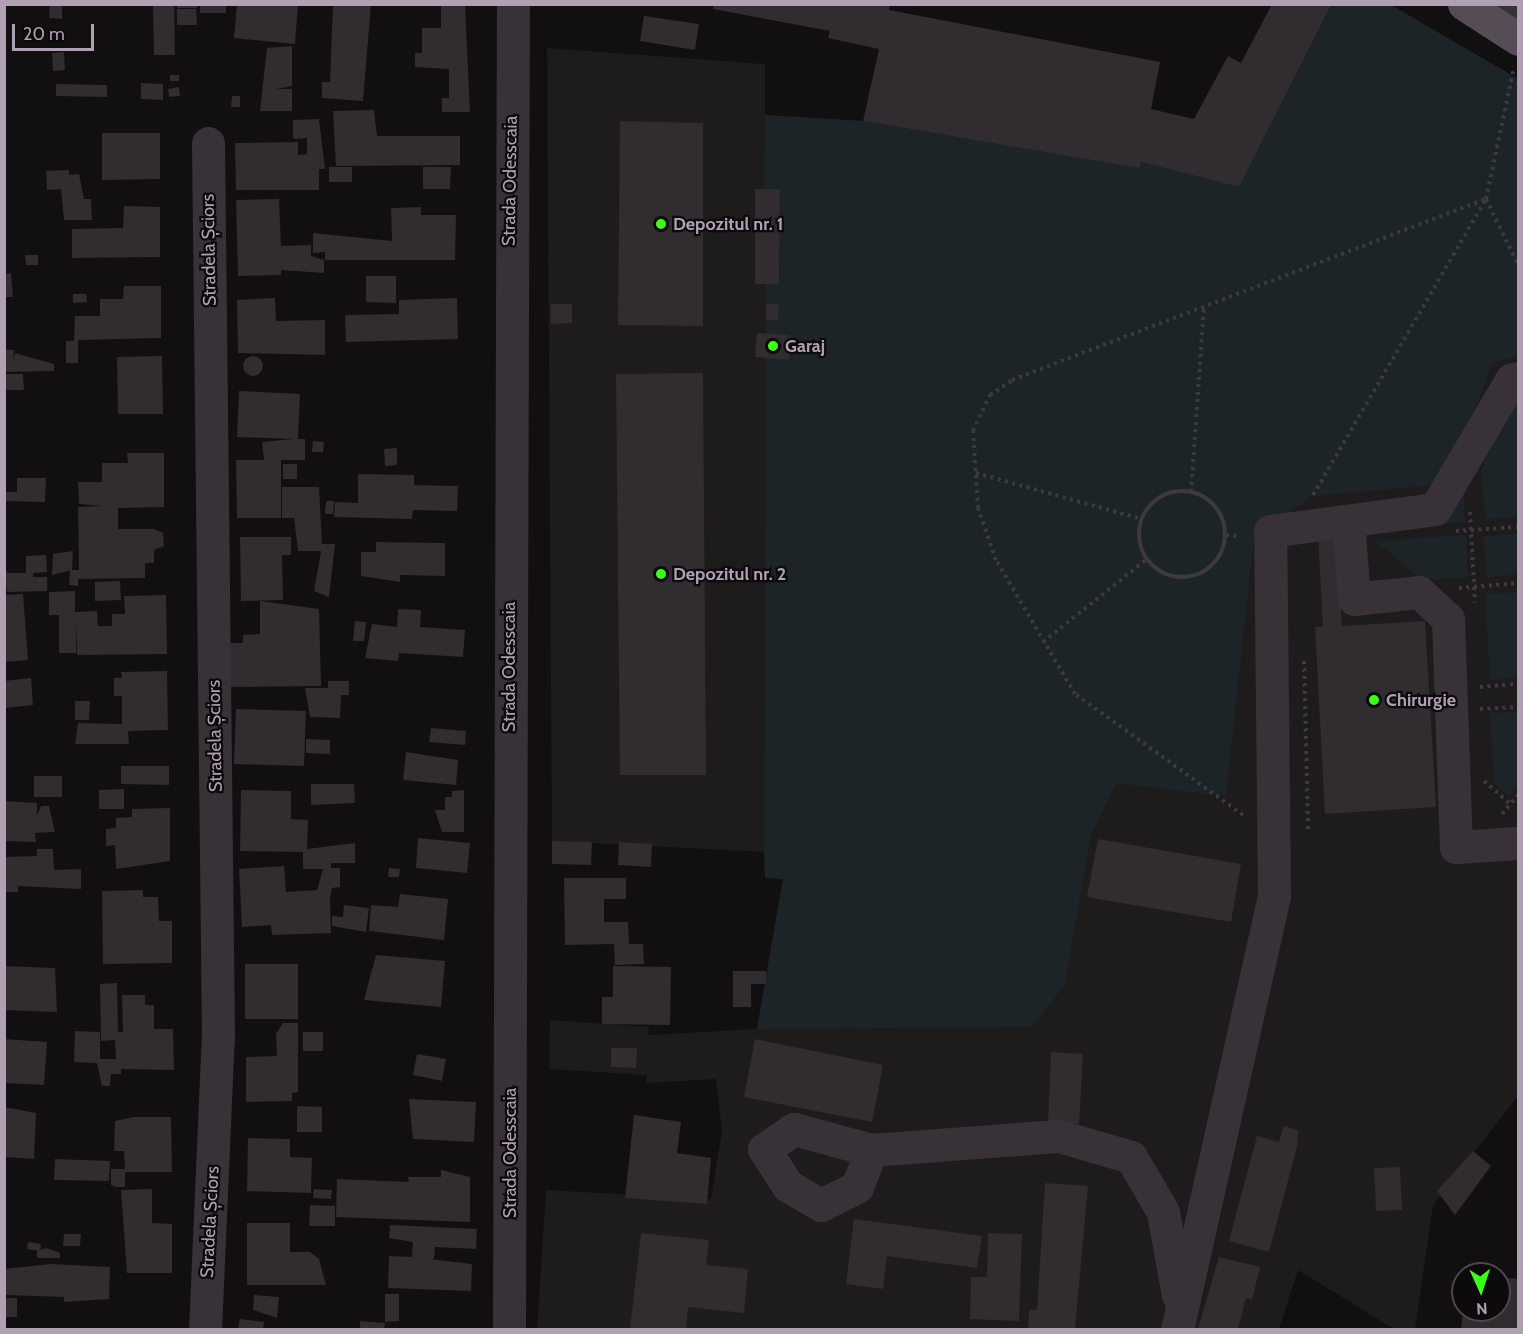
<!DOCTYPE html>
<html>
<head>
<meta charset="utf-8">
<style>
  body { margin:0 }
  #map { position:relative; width:1523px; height:1334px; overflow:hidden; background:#110f10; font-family:Cabin,sans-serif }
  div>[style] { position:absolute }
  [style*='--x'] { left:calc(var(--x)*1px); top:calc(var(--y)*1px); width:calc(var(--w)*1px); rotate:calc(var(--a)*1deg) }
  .built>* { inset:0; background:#1e1b1d }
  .green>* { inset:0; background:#1d2427 }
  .building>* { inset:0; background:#302c2f }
  .round { border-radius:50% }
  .path>* { height:4px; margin-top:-2px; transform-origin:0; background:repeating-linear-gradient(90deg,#3e383f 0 3px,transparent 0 7.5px) }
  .path>.ring { margin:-2px; padding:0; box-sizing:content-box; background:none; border:4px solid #3e383f; border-radius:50% }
  .minor>* { height:33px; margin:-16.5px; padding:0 16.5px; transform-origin:16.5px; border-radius:16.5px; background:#383238 }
  .major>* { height:33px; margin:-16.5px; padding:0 16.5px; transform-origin:16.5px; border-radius:16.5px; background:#554c55 }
  .dots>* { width:16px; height:16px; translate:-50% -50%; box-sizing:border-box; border:3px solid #0c0a0b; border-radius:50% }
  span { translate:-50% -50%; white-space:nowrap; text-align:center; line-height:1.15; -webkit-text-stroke:4.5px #0c0a0b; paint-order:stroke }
  .street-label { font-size:18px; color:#b19fb3 }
  .poi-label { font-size:18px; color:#b19fb3; font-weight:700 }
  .left { translate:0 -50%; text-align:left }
  .frame { position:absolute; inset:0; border:6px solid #b19fb3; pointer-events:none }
  .north { position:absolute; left:1451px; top:1262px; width:60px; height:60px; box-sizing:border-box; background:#0c0a0b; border:2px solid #4e464e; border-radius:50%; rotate:177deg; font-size:16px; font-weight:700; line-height:24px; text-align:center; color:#b19fb3 }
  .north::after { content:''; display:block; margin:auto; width:21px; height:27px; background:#3bff19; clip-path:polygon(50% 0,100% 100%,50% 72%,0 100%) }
  .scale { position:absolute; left:12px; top:24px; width:82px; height:27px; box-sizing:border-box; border:3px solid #b19fb3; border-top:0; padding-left:8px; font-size:18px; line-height:21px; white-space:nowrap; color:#b19fb3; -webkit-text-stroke:4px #0c0a0b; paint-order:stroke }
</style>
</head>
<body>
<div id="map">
  <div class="built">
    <i style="clip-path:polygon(1332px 5px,1391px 5px,1518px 79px,1518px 1096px,1433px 1205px,1415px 1329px,1394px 1329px,1298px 1270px,1279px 1329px,537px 1330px,546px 1190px,711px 1199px,722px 1131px,716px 1079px,646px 1083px,647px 1075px,549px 1069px,550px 1020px,649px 1027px,648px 1035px,757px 1029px,783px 879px,765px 878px,764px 852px,552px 841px,547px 48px,765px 64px,765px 115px,863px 121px,1139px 168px,1141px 162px,1239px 187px)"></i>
  </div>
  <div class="green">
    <i style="clip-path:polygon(1332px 5px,1391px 5px,1518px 79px,1518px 356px,1492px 363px,1466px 435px,1436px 485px,1312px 496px,1254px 537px,1226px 796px,1116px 783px,1090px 838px,1065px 985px,1031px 1027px,757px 1029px,783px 879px,765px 878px,764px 852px,766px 358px,789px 360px,790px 335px,766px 334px,766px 284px,779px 284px,780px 190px,764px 189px,765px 115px,863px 121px,1139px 168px,1141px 162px,1239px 187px)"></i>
    <i style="clip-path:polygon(1518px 384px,1518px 517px,1485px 519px,1481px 470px)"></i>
    <i style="clip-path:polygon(1464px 493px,1465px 522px,1358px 530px,1441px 512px)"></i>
    <i style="clip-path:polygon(1518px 534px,1518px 574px,1487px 578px,1483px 537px)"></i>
    <i style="clip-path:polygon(1466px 535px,1468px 577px,1422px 580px,1375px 541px)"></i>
    <i style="clip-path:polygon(1518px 592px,1518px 678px,1490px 680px,1485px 594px)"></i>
    <i style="clip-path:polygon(1518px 712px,1518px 786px,1509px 797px,1494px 783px,1490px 713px)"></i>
  </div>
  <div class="building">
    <i style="clip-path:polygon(50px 4px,62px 4px,62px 19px,49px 18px)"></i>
    <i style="clip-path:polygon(153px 4px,174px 4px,175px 55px,154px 55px)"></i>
    <i style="clip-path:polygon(177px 4px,197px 4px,197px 8px,177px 8px)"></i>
    <i style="clip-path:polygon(200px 4px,226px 4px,226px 13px,200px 13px)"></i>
    <i style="clip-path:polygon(237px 4px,298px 4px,295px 44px,234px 38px)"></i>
    <i style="clip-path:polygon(333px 4px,371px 4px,363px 101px,322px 98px,322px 82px,330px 82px)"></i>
    <i style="clip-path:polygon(441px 4px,465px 4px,470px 112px,442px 112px,442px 98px,449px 98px,449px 69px,415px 67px,415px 53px,422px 53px,422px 28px,441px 28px)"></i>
    <i style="clip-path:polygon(714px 4px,890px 4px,889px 10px,1160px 62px,1151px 109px,1194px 119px,1228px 56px,1241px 63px,1272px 4px,1332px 4px,1239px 187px,1141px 162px,1139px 168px,863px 121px,879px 49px,828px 38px,830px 31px,713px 9px)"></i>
    <i style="clip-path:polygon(177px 9px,196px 9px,197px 25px,177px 25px)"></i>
    <i style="clip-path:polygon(644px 16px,699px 24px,695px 50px,640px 41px)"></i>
    <i style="clip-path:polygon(292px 46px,292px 86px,276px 89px,292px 89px,292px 111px,260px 111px,267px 48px)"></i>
    <i style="clip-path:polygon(64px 52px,65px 70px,53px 71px,52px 53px)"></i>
    <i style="clip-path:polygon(170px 75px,179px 75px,179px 81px,170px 81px)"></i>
    <i style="clip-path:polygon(141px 83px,163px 84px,163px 100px,141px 99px)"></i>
    <i style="clip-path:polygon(56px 84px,107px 85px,107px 97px,56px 96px)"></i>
    <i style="clip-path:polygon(179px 87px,180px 96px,169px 97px,168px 89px)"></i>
    <i style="clip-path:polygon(232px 96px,240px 96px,240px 107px,231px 107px)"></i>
    <i style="clip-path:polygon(374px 110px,377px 136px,460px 136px,460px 165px,336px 166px,333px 111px)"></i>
    <i style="clip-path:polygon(319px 119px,325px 169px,319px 169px,319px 190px,236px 190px,235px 143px,298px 142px,298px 155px,307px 154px,307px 138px,293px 139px,293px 120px)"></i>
    <i style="clip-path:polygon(620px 121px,703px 123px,703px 326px,618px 325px)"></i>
    <i style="clip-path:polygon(102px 133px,160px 133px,160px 179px,102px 180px)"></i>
    <i style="clip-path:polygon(329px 167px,352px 167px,352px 182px,329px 182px)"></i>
    <i style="clip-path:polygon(423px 167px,451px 167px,450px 189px,423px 189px)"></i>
    <i style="clip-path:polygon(69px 170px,69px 175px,79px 174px,84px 199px,91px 199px,92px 220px,64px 220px,61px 189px,47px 190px,46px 171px)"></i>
    <i style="clip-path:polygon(755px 189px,780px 189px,779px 284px,755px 284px)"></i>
    <i style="clip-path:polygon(279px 199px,281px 246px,311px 245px,311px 256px,324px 260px,324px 273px,281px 270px,281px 275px,238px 276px,236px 200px)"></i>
    <i style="clip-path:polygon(124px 206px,160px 207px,160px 257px,72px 258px,72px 229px,123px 228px)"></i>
    <i style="clip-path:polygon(421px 207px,421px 215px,456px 215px,455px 260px,325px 260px,325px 252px,313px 253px,313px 233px,392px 241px,391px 208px)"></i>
    <i style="clip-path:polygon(25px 255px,38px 255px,38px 265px,26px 265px)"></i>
    <i style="clip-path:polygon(11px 273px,13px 297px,5px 297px,5px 274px)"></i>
    <i style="clip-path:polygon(366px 276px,396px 276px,396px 303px,366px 302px)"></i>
    <i style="clip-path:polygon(124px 286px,161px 286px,161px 338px,78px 340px,78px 363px,66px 363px,66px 341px,74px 341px,75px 316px,100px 316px,100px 299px,123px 299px)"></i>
    <i style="clip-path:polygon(73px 294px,86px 294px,87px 302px,73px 303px)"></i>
    <i style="clip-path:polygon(275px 298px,276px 321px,325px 320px,325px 355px,238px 353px,237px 300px)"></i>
    <i style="clip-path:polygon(457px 298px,458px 339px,346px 342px,345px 315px,399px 314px,399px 300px)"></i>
    <i style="clip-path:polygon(551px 304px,572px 304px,572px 323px,551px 324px)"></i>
    <i style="clip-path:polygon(766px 304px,779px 304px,778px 320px,766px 320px)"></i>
    <i style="clip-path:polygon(757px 333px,790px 335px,789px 360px,755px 357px)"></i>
    <i style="clip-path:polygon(4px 349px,14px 350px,13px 363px,15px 353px,54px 364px,54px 371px,4px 372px)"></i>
    <i class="round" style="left:243px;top:356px;width:20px;height:20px"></i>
    <i style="clip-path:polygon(162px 356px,163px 414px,118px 414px,117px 357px)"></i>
    <i style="clip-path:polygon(703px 373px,706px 775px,620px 775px,616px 374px)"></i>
    <i style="clip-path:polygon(6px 374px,23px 374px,24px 390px,6px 390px)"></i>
    <i style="clip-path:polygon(239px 391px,300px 394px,298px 439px,305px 439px,305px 460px,281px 460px,281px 518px,237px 518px,236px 460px,264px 460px,262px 442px,293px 439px,237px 437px)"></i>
    <i style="clip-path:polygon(313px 441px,324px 442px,323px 452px,312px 452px)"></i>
    <i style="clip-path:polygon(397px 448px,397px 465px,385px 466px,384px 449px)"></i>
    <i style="clip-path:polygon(127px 453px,164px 453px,164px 507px,118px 508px,118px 529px,154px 529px,163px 533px,164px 546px,154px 550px,154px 563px,145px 563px,145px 578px,78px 579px,78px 586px,69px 585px,70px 570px,79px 570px,78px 507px,102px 506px,79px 504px,78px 482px,102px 482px,102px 463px,128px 463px)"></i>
    <i style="clip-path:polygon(283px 464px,297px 464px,297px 479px,283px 479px)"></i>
    <i style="clip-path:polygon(358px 474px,414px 475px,414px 485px,458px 486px,457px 511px,413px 510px,412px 519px,334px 517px,335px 502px,358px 503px)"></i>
    <i style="clip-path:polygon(17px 478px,46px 478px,45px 502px,4px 501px,4px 492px,17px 492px)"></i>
    <i style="clip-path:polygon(282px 487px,319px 487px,322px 544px,335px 544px,329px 597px,314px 591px,321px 551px,298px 551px,294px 518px,282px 518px)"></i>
    <i style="clip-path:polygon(326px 501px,334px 501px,333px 514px,325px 514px)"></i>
    <i style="clip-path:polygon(1337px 532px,1342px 626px,1425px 621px,1436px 807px,1325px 814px,1315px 627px,1323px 627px,1318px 533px)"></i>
    <i style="clip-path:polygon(240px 537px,291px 537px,291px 555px,282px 555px,283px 600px,241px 601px)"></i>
    <i style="clip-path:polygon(376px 542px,445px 543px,445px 576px,400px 575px,400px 582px,361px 576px,361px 552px,376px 552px)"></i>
    <i style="clip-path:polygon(73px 551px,72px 570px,52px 575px,53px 554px)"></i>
    <i style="clip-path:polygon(46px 555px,47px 572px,33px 573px,33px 577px,47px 577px,47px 591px,7px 592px,4px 560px,7px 573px,26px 573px,26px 556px)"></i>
    <i style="clip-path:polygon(120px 581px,121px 600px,95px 601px,95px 582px)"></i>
    <i style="clip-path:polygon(75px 591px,75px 612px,97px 611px,98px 626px,112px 626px,112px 614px,125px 614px,124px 596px,166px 595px,167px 654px,77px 655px,76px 619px,76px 653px,59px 653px,59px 615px,49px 615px,49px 592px)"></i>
    <i style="clip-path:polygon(23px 594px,28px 660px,4px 662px,4px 595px)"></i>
    <i style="clip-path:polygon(260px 601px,319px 609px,321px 686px,225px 687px,224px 643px,243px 643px,243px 635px,260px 634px)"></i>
    <i style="clip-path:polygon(398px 609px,421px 610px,420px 627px,465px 630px,463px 657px,399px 653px,398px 661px,365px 658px,372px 624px,397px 627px)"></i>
    <i style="clip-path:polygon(355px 621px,366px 622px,364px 641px,353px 641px)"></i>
    <i style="clip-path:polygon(167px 671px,168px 730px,128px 731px,129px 744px,75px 744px,78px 723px,122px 724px,122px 696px,114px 696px,114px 678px,122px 678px,121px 672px)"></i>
    <i style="clip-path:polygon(31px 678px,33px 705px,4px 708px,4px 681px)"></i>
    <i style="clip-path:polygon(328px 681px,349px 681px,349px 695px,341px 695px,340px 718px,310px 717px,305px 688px,328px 688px)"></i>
    <i style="clip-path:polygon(75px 701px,90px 701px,89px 720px,75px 720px)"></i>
    <i style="clip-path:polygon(236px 709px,306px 711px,304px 766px,234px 764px)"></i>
    <i style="clip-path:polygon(431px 728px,466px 731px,465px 745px,429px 742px)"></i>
    <i style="clip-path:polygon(306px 739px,330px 740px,330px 754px,306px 753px)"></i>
    <i style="clip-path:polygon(406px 752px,458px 760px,456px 785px,403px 780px)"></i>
    <i style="clip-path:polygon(121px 766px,169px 766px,169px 785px,121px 784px)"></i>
    <i style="clip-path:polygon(34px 776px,62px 776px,62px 797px,34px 797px)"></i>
    <i style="clip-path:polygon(311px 784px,354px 784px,355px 803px,311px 805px)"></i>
    <i style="clip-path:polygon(124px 789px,124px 809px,99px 809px,99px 790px)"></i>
    <i style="clip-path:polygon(241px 790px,291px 791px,291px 819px,308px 820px,307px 849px,355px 843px,355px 863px,331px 863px,331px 868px,340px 868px,340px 887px,332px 888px,330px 899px,331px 933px,272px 935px,271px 925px,242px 927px,239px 869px,284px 866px,286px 892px,317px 890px,323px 869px,303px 869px,303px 852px,240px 851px)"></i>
    <i style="clip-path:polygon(464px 790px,464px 832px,442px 832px,435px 810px,445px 810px,445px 797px,452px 797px,452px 791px)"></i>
    <i style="clip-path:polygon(4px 801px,37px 803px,37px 815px,41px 806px,49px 806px,55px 832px,35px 833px,36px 842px,4px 841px)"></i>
    <i style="clip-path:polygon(170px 808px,170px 861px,116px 869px,115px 845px,106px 846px,106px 829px,116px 828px,116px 818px,132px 817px,132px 809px)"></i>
    <i style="clip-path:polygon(418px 838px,470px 843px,467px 873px,416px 868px)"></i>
    <i style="clip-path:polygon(1098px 839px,1241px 864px,1231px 922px,1087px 897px)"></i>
    <i style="clip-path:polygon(552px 841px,592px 842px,591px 865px,552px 864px)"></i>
    <i style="clip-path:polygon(619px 842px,652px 844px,651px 867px,618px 865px)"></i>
    <i style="clip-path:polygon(37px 849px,53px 849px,54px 870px,81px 869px,81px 889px,18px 886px,18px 892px,4px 892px,4px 857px,37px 856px)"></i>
    <i style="clip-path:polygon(389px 868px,400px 869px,399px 877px,388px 877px)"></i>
    <i style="clip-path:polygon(564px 878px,626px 878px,626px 899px,604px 899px,604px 922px,628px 922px,629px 944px,643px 944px,644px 964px,615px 965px,614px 944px,565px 945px)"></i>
    <i style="clip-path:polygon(143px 890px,143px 897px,158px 897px,159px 921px,172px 921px,172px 963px,103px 964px,102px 891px)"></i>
    <i style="clip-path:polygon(400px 894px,448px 899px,444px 940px,369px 931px,371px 905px,398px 907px)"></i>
    <i style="clip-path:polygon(344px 905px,369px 908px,366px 932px,332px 926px,332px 916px,343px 917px)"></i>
    <i style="clip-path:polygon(376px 955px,445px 961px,441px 1007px,364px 1000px)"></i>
    <i style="clip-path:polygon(245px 964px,298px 964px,298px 1019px,245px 1019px)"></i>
    <i style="clip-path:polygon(4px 966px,55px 968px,57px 1012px,4px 1010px)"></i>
    <i style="clip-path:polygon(613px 966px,671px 967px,670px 1025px,602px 1024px,602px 997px,613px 997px)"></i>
    <i style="clip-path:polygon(733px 971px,766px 971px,766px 984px,751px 984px,751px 1007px,733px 1007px)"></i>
    <i style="clip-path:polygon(117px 983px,118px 1032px,123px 1032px,122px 995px,145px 995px,145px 1005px,154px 1005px,154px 1029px,173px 1029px,174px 1070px,121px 1069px,121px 1074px,111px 1074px,110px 1086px,102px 1086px,97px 1063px,74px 1062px,75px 1031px,100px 1032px,100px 1059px,116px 1059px,115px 1040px,101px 1041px,100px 984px)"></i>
    <i style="clip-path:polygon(283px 1023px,298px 1023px,298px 1092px,292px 1093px,292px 1101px,246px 1102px,246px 1057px,277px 1056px,276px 1034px)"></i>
    <i style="clip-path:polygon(303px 1032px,323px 1032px,323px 1051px,303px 1051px)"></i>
    <i style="clip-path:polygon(4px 1039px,47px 1042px,44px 1085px,4px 1083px)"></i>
    <i style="clip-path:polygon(755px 1039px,883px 1065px,872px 1122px,744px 1097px)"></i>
    <i style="clip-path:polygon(611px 1048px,637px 1048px,636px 1068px,611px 1067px)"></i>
    <i style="clip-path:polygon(1051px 1052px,1083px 1054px,1079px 1124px,1048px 1123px)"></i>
    <i style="clip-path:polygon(417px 1054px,446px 1059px,442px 1081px,413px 1075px)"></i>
    <i style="clip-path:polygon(409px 1099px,476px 1102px,474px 1142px,413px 1139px)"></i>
    <i style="clip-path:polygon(297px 1106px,322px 1107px,322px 1132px,297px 1132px)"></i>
    <i style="clip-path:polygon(4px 1107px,36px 1113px,34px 1159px,4px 1157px)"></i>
    <i style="clip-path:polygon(634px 1115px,681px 1122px,677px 1153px,711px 1158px,707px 1204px,625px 1198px)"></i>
    <i style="clip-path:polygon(134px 1117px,171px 1117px,172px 1172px,125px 1172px,125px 1187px,117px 1187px,111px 1185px,111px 1169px,125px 1169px,124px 1151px,114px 1151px,115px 1121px)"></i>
    <i style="clip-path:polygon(1284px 1126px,1298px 1130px,1297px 1147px,1269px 1252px,1229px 1241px,1257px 1136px,1279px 1142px)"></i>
    <i style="clip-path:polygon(248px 1138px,290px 1139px,290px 1157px,312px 1158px,311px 1193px,247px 1191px)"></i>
    <i style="clip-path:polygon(1473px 1151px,1491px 1166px,1455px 1215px,1437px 1191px)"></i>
    <i style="clip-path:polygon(55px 1159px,110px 1161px,109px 1181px,54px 1180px)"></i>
    <i style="clip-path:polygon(1400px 1167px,1402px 1210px,1376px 1211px,1374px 1168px)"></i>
    <i style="clip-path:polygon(441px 1170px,470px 1177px,470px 1222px,336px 1217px,337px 1179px,409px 1182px,408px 1177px,441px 1177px)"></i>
    <i style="clip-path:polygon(1045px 1183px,1088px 1186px,1075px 1329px,1028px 1329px,1029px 1310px,1037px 1310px)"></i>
    <i style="clip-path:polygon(152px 1189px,152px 1223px,172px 1224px,172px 1273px,127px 1273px,121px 1190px)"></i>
    <i style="clip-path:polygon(314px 1189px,332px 1190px,331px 1199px,313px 1198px)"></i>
    <i style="clip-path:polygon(310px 1205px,335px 1206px,335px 1226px,309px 1226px)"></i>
    <i style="clip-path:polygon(854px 1219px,982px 1236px,977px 1268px,887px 1256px,883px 1289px,846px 1284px)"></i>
    <i style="clip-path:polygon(247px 1223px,290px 1223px,290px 1252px,310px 1252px,319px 1259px,326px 1285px,247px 1285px)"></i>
    <i style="clip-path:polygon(390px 1225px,477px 1229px,476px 1249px,435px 1247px,434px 1259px,429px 1259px,472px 1264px,471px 1291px,388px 1288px,389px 1256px,412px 1257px,413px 1242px,389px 1238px)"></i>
    <i style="clip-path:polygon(641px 1233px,709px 1240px,706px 1265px,748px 1269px,744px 1313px,688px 1307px,686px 1329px,630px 1329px)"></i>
    <i style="clip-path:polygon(988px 1233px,1022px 1234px,1019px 1321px,970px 1319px,971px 1277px,987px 1277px)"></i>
    <i style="clip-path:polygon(64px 1234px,81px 1234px,80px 1246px,63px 1246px)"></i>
    <i style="clip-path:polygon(28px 1242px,41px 1244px,40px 1251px,27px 1249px)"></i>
    <i style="clip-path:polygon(46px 1248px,60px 1253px,60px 1258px,37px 1258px,37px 1251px)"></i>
    <i style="clip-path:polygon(1219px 1257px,1260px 1267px,1252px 1300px,1246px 1298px,1238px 1329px,1198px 1329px)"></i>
    <i style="clip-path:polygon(51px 1264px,110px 1267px,109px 1299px,64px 1302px,64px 1297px,4px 1295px,4px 1269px)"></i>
    <i style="clip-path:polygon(1499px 1277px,1518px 1279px,1518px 1329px,1461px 1329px,1463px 1310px,1499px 1310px)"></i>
    <i style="clip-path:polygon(385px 1294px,399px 1294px,399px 1321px,385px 1322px)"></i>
    <i style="clip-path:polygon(254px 1295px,279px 1297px,277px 1318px,253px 1310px)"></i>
    <i style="clip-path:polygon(4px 1298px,17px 1298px,17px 1317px,4px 1317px)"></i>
    <i style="clip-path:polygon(240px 1319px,264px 1322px,263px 1329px,238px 1329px)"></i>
    <i style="clip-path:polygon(360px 1321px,385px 1323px,384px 1329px,360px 1329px)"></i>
  </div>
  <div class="path">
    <i style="--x:976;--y:473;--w:172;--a:15.5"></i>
    <i class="ring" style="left:1139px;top:491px;width:82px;height:82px"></i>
    <i style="--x:1191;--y:492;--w:184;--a:-86"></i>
    <i style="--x:1313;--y:495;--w:343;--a:-59.7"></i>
    <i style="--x:1486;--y:199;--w:135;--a:-78"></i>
    <i style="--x:1470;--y:512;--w:91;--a:86.9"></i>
    <i style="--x:1456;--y:531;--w:62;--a:-3.7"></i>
    <i style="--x:1226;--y:535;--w:15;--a:4"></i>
    <i style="--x:1459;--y:588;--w:59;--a:-4.8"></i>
    <i style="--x:1043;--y:642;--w:133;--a:-38.6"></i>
    <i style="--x:1304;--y:661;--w:168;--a:88.6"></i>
    <i style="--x:1480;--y:687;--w:38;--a:-5"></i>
    <i style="--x:1480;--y:709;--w:38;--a:-3"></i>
    <i style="--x:1484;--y:781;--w:35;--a:41"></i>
    <i style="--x:1502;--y:814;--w:25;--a:-50"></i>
    <i style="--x:1243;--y:815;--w:207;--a:-144.2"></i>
    <i style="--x:1075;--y:694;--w:156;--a:-120.5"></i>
    <i style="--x:996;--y:560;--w:55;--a:-109.1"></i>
    <i style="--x:978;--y:508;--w:77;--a:-93.7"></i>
    <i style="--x:973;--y:431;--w:40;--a:-65"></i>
    <i style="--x:990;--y:395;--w:27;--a:-34"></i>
    <i style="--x:1012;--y:380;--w:507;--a:-20.9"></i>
    <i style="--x:1486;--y:199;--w:73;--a:64.1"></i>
  </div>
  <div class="minor">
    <i style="--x:1497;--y:23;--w:21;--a:-62"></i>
    <i style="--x:1348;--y:521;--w:78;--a:85.6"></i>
    <i style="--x:1354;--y:599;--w:65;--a:-6.1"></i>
    <i style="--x:1419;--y:592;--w:40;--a:43"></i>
    <i style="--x:1448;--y:619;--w:228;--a:88"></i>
    <i style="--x:1456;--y:847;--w:62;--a:-3.7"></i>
    <i style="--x:871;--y:1150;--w:80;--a:-164.7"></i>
    <i style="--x:794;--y:1129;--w:36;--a:146"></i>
    <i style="--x:764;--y:1149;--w:44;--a:57"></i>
    <i style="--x:788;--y:1186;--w:38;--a:30"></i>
    <i style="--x:821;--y:1205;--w:40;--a:-26.6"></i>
    <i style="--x:857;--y:1187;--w:40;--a:-69"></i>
    <i style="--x:871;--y:1150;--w:189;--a:-4.3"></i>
    <i style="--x:1059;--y:1136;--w:75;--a:16.3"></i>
    <i style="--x:1131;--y:1157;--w:64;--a:59.8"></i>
    <i style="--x:1163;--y:1212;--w:84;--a:79.8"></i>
    <i style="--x:205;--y:1330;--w:293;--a:-87.5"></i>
    <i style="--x:218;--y:1037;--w:894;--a:-90.64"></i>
    <i style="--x:509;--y:1330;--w:1326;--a:-89.83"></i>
    <i style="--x:1177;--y:1330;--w:445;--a:-77.4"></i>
    <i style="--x:1274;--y:896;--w:365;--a:-90.6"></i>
    <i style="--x:1270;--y:531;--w:166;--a:-7.6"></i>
    <i style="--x:1435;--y:509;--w:150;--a:-59.5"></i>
    <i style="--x:1511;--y:380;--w:7;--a:-16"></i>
  </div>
  <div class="major">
    <i style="--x:1464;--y:4;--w:64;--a:32.9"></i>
  </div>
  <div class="dots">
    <i style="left:661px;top:224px;background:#3bff19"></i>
    <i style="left:773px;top:346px;background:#3bff19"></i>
    <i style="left:661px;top:574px;background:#3bff19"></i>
    <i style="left:1374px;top:700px;background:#3bff19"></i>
  </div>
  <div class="street-label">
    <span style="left:510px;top:181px;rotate:-89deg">Strada Odesscaia</span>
    <span style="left:209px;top:250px;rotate:-91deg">Stradela Șciors</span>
    <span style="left:509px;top:667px;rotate:-90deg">Strada Odesscaia</span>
    <span style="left:215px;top:736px;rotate:-91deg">Stradela Șciors</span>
    <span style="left:510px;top:1153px;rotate:-90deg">Strada Odesscaia</span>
    <span style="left:210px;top:1222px;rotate:-87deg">Stradela Șciors</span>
  </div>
  <div class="poi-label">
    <span class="left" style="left:673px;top:224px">Depozitul nr. 1</span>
    <span class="left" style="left:785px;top:346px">Garaj</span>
    <span class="left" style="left:673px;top:574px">Depozitul nr. 2</span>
    <span class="left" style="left:1386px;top:700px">Chirurgie</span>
  </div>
  <div class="frame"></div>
  <div class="north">N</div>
  <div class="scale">20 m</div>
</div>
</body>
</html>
